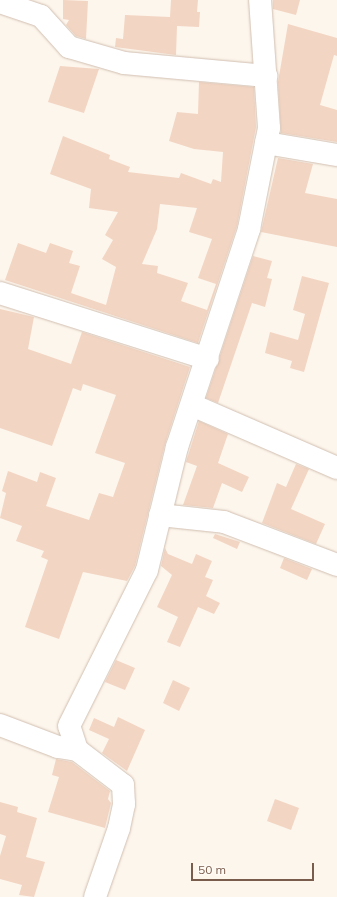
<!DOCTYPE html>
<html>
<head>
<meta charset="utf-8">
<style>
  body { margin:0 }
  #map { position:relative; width:337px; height:897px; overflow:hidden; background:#fdf6ec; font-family:Mulish,sans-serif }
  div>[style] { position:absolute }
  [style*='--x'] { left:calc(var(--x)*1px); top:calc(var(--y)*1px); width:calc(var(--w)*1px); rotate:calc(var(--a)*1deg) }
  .building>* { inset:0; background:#f3d5c3 }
  .roads { filter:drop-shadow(0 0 1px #d1beb0) drop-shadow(0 0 1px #d1beb0) }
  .minor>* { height:22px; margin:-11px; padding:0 11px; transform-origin:11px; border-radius:11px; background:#fff }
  span { translate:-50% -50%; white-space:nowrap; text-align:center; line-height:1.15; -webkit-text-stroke:3px #fffaf3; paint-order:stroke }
  .scale { position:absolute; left:191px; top:863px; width:123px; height:18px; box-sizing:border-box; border:2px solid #7a5c4d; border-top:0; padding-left:5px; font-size:12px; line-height:14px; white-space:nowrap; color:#7a5c4d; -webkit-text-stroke:3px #fffaf3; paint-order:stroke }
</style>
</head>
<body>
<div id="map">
  <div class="building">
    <i style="clip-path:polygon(63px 0,88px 1px,86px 39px,76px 36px,66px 25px,69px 20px,63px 19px)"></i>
    <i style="clip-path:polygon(171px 0,198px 0,197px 12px,200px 12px,199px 27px,177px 26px,176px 55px,115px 47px,116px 38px,123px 39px,125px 15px,170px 17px)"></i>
    <i style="clip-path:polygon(273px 0,300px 0,296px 15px,273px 9px)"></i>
    <i style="clip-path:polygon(288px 24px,337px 38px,337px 56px,334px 55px,320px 105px,337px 110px,337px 142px,281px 133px,278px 82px)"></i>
    <i style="clip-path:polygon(60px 66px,99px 69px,84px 113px,48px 102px)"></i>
    <i style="clip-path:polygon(evenodd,199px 82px,254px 87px,256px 127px,237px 226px,198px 343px,5px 280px,18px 243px,46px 253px,50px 243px,73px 251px,69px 263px,80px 266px,71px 293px,106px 305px,116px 267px,102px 259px,113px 240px,105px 235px,118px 212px,89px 208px,91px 189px,50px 174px,63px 136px,110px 155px,109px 159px,130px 167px,128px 172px,179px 178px,181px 173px,211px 184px,213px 179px,221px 182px,223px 152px,194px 149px,169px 141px,177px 112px,198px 114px,199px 82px,160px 204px,197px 208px,189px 232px,212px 239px,198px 278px,216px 284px,207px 310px,181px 301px,188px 283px,157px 273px,158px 266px,142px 264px,157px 229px,160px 204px)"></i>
    <i style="clip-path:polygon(278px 158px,313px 164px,305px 193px,337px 199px,337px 247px,261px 232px)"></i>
    <i style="clip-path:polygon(253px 256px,272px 261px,267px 278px,272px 279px,265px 307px,252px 303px,218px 403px,206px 398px)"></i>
    <i style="clip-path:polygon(302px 276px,329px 283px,304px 372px,290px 368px,292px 361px,265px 353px,270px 332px,298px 340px,305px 314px,293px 310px)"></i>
    <i style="clip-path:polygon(0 309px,34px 317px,28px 349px,71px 364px,82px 332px,190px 367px,165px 444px,135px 566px,127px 581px,83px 572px,59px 639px,25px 627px,48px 560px,41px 557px,44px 551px,16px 541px,22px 526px,0 518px,6px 493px,2px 491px,8px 471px,37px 482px,40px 472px,56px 478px,46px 506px,89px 520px,99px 493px,113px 497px,125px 463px,95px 453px,116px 395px,83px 384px,81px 391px,73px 388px,52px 446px,0 428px)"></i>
    <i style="clip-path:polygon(199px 421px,228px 434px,218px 463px,249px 477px,242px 492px,222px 483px,213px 508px,183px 505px,197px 466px,186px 462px)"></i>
    <i style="clip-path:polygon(296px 464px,309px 469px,291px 509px,325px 524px,316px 544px,262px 523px,277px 483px,286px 487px)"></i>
    <i style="clip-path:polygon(215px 534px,240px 542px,237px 549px,213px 538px)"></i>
    <i style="clip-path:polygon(165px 548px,168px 554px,192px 564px,196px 554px,212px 561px,205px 577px,213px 580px,206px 596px,220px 603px,214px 614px,198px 607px,180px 647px,167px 642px,178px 617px,157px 607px,172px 575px,161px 566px)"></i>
    <i style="clip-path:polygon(284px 558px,312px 569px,307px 580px,280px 568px)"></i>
    <i style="clip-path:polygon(116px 660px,135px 668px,125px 690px,105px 682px)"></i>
    <i style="clip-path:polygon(173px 680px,190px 688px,179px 711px,163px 703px)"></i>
    <i style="clip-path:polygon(118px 717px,145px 730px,127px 771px,102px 753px,109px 739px,89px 730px,94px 718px,114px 727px)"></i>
    <i style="clip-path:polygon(56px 759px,72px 762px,110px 791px,108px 799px,111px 803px,105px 828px,48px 812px,59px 777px,52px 775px)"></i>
    <i style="clip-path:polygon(275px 799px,299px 808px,291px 830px,267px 821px)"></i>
    <i style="clip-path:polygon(0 802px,18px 807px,17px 812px,37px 818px,26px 857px,45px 862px,34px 897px,19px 895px,22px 885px,0 879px,0 856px,6px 836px,0 834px)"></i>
  </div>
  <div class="roads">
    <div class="minor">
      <i style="--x:0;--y:2;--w:43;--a:18.9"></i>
      <i style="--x:41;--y:16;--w:42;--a:47.9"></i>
      <i style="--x:69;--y:47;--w:57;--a:16.2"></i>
      <i style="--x:124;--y:63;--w:143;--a:5.2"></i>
      <i style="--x:266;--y:143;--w:72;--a:9.6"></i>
      <i style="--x:0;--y:293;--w:218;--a:17.6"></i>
      <i style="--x:192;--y:405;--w:158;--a:23.5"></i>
      <i style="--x:160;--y:515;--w:64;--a:6.2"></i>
      <i style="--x:224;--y:522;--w:121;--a:20.8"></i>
      <i style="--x:0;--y:725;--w:62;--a:20.8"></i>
      <i style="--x:58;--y:747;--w:19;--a:9"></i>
      <i style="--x:95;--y:897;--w:73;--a:-70.8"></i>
      <i style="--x:119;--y:828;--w:25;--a:-78"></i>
      <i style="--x:124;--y:804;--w:19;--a:-93"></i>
      <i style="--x:123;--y:785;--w:58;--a:-142.7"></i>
      <i style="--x:77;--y:750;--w:25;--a:-108"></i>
      <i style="--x:69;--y:726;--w:174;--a:-63.4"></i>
      <i style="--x:147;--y:570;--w:127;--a:-76.3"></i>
      <i style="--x:177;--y:447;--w:230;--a:-71.7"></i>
      <i style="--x:249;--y:229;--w:103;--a:-78.8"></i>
      <i style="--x:269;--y:128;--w:128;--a:-94"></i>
    </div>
  </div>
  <div class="scale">50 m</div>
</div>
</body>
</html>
